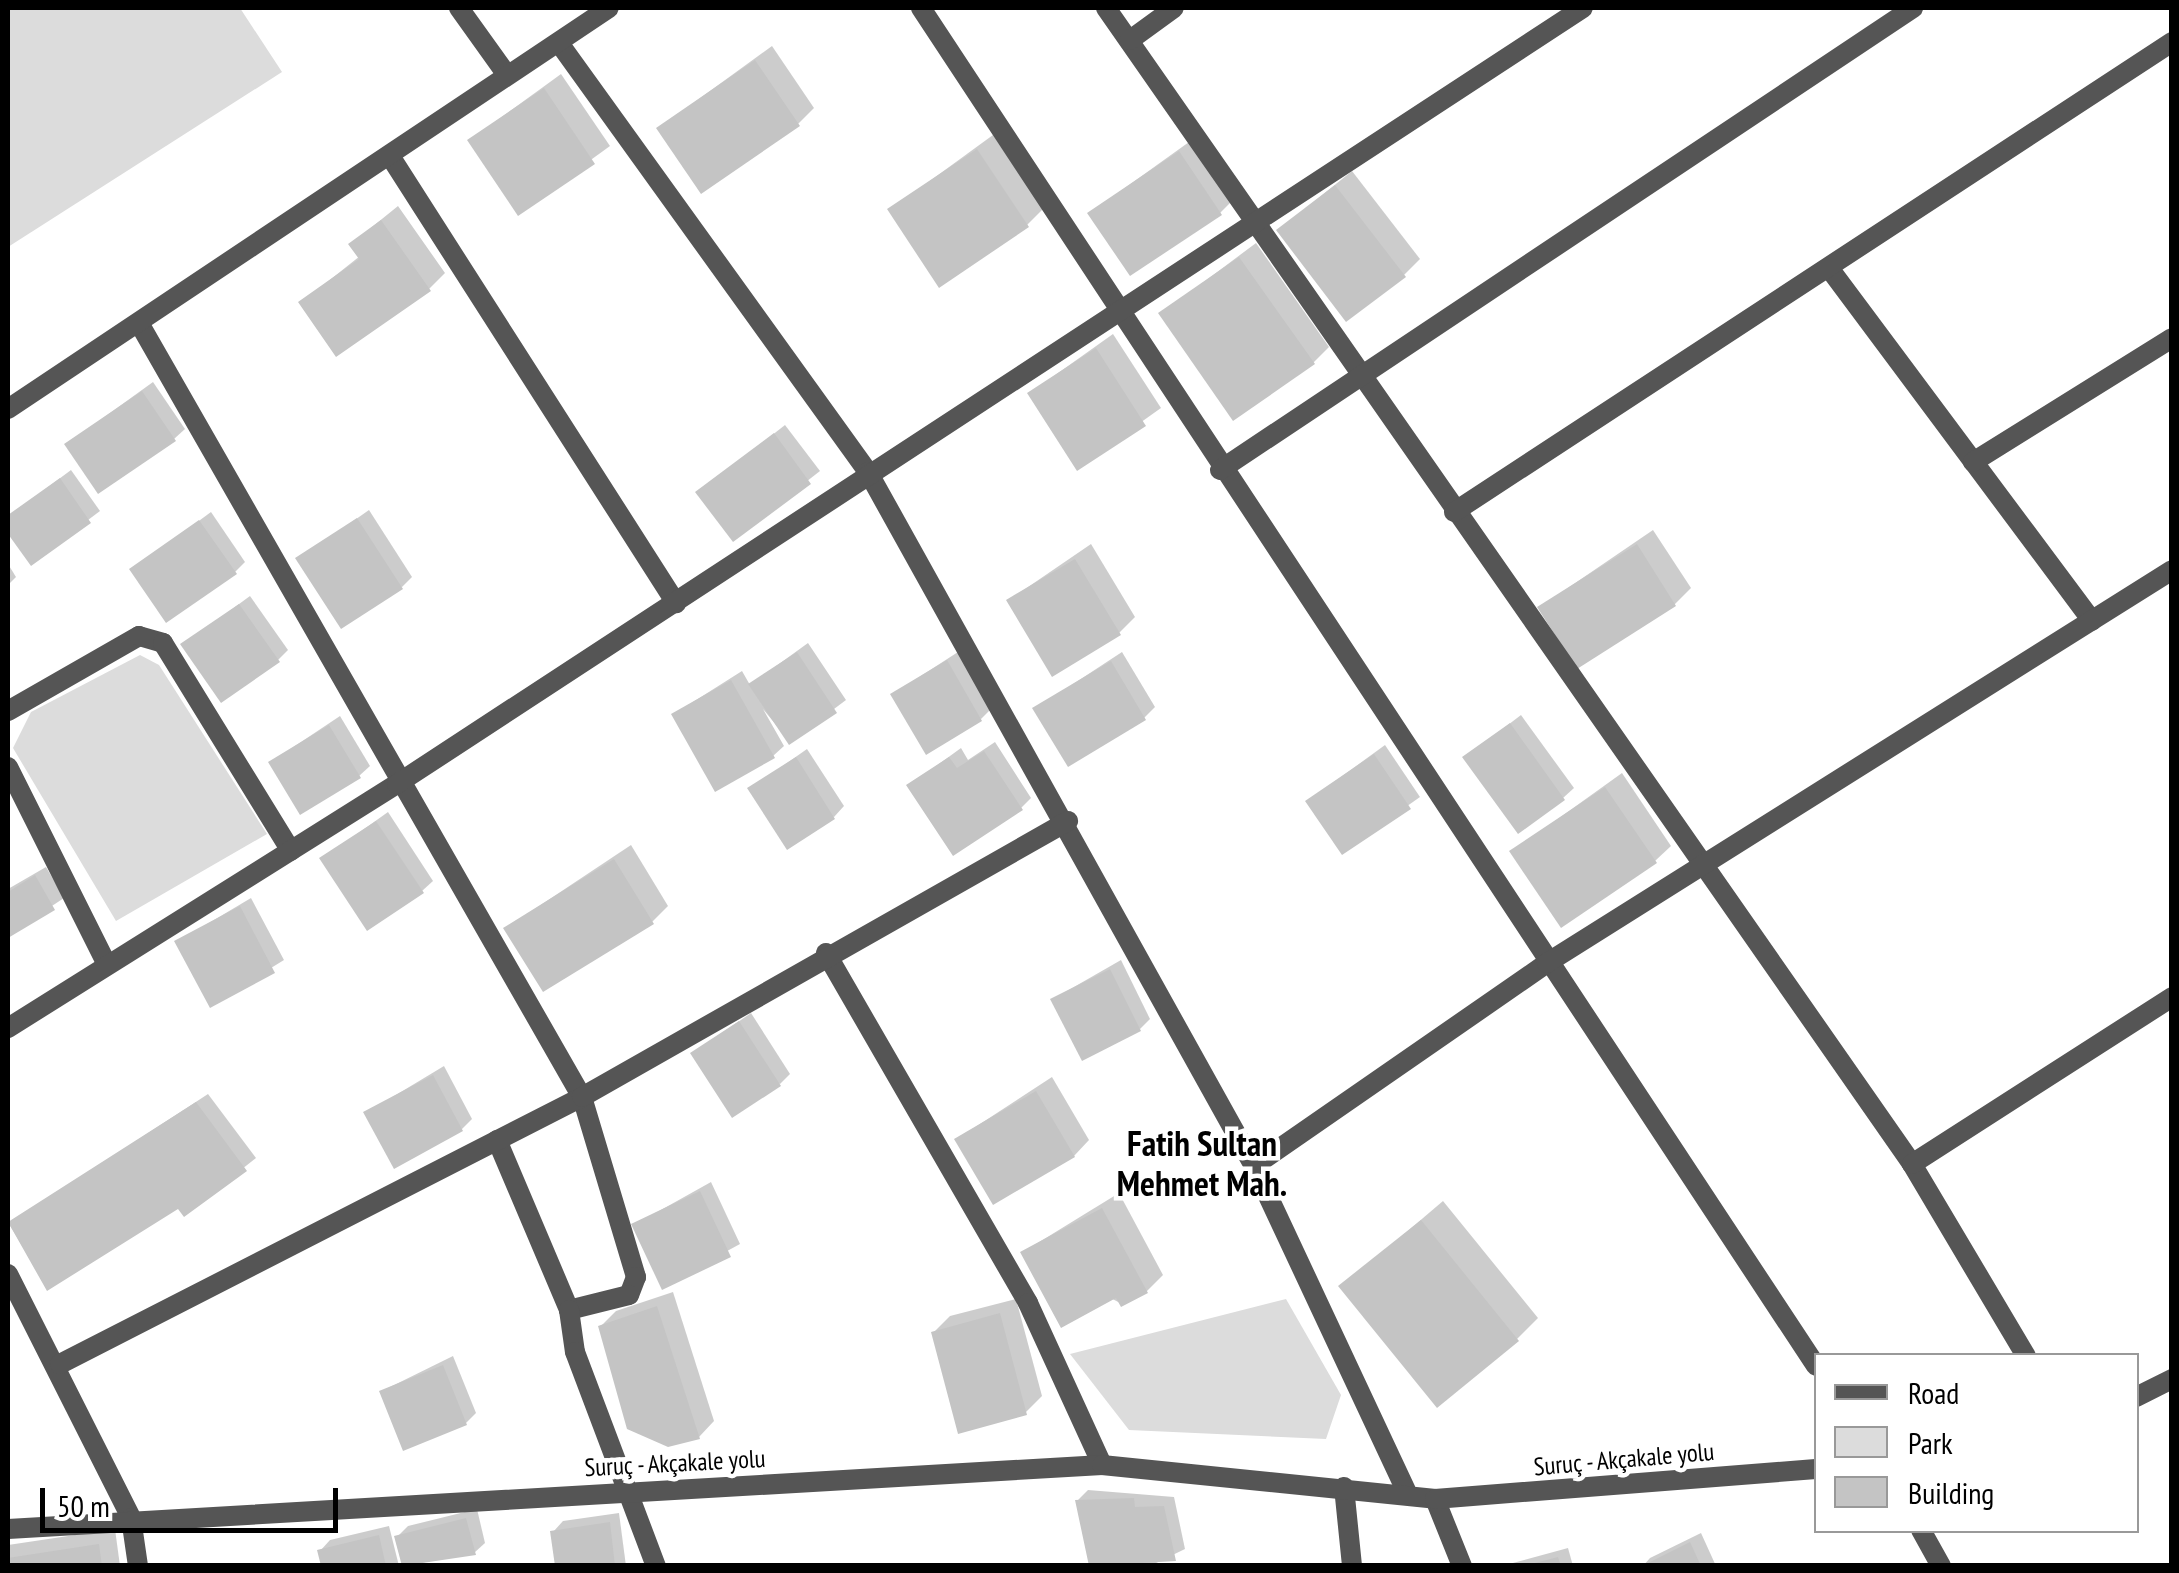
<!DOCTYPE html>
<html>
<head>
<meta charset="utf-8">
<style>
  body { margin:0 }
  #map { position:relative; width:2179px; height:1573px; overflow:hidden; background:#fff; font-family:"PT Sans Narrow",sans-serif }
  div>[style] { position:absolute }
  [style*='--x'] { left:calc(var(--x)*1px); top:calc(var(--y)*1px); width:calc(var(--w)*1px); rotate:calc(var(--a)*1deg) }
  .green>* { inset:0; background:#dcdcdc }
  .shadow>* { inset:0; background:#0003 }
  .building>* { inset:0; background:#c4c4c4 }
  .street>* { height:20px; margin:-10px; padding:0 10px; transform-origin:10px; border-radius:10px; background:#555 }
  span { translate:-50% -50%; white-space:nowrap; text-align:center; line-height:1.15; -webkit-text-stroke:9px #fff; paint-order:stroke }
  .street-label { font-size:25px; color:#000 }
  .district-label { font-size:35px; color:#000; font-weight:700 }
  .frame { position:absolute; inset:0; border:10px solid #000; pointer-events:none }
  .legend { position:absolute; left:1814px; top:1353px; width:325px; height:180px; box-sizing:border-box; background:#fff; border:2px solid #999; margin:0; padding:12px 18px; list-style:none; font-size:30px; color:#000 }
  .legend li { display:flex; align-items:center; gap:20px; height:50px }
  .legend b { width:50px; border:2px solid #999 }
  .scale { position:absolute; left:40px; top:1488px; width:298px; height:45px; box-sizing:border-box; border:5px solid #000; border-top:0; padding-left:12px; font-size:30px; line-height:35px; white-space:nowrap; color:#000; -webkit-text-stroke:8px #fff; paint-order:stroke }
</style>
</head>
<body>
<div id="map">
  <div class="green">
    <i style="clip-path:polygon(8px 8px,240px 8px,282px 72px,8px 247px)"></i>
    <i style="clip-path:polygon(140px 655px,159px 665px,267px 834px,116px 921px,13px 748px,31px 712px)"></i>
    <i style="clip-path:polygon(1286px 1299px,1341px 1395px,1326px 1439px,1129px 1430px,1070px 1354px)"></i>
  </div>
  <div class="shadow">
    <i style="clip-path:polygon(772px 46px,814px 108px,798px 124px,659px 128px)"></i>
    <i style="clip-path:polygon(561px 74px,610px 146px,519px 212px,470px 140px)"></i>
    <i style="clip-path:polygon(993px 135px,1043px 209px,1027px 225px,890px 210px)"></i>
    <i style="clip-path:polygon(1196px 137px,1236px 197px,1220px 213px,1090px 213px)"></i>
    <i style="clip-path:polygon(1352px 171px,1420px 259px,1404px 275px,1279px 230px)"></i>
    <i style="clip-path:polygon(398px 206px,445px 273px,429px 289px,302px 302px,360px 256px,351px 244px)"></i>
    <i style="clip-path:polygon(1256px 243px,1329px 347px,1313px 363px,1161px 314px)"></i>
    <i style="clip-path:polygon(1113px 334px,1161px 408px,1078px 467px,1030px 393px)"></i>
    <i style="clip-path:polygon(153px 382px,185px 429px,174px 439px,67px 444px)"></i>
    <i style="clip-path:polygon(785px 425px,820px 471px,733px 539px,699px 492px)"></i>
    <i style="clip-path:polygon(71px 470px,100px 511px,31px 563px,8px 517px)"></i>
    <i style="clip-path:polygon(369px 510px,412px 577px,402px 587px,299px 559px)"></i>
    <i style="clip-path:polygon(211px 512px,245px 562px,235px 572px,132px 570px)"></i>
    <i style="clip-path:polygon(1653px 530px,1691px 588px,1675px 604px,1540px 607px)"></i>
    <i style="clip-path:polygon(1091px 544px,1135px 617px,1119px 633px,1009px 600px)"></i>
    <i style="clip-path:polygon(8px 564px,16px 577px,8px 585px)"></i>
    <i style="clip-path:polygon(250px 596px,288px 650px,278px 660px,183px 645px)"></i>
    <i style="clip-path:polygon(808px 643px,846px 700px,790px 742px,763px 709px,784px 746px,773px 756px,674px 714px,742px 671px,750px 685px)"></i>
    <i style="clip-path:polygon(958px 652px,991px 709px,981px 719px,893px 694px)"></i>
    <i style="clip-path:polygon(1122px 652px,1155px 707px,1144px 718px,1035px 709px)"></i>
    <i style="clip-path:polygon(1521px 715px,1574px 788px,1563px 798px,1466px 757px)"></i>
    <i style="clip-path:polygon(340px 716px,370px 766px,359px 776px,271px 762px)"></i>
    <i style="clip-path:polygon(995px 742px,1031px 798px,1021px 808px,910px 785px,961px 748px,968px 760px)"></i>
    <i style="clip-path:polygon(1385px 745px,1420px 797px,1342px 852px,1308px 801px)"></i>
    <i style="clip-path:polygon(807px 749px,844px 806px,834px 817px,750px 789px)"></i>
    <i style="clip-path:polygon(1622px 773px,1671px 846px,1655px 861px,1513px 851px)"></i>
    <i style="clip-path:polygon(388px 812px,433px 881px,422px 891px,322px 859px)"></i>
    <i style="clip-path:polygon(631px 845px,668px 906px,652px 922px,506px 928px)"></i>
    <i style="clip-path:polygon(46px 867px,64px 898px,8px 935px,8px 889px)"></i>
    <i style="clip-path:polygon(251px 898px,284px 960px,211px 1005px,177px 942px)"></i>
    <i style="clip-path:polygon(1121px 960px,1150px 1019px,1140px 1029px,1053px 999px)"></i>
    <i style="clip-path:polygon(751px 1013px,790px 1074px,780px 1084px,693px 1053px)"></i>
    <i style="clip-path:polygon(444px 1066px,472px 1119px,462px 1129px,366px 1113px)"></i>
    <i style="clip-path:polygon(1052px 1077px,1089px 1140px,1074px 1156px,957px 1139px)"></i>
    <i style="clip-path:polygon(208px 1094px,256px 1158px,185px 1214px,179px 1205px,48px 1288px,9px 1224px)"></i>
    <i style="clip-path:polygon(711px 1182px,740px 1244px,663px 1286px,634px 1225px)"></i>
    <i style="clip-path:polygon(1119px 1193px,1163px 1275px,1147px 1291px,1122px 1304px,1023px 1252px)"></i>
    <i style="clip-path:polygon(1443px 1201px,1538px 1318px,1517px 1339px,1342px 1287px)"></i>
    <i style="clip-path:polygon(673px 1292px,714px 1421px,699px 1437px,600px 1327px,616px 1311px)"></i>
    <i style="clip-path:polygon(1016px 1299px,1042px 1396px,1026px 1412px,934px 1332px,950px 1316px)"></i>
    <i style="clip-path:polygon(453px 1356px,476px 1413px,466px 1423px,382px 1391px)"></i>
    <i style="clip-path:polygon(1088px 1490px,1174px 1497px,1185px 1549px,1150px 1566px,1092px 1566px,1078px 1500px)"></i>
    <i style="clip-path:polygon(477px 1509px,485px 1543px,474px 1553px,404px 1566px,397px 1537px,408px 1526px)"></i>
    <i style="clip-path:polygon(619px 1513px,626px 1566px,557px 1566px,553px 1532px,563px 1521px)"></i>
    <i style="clip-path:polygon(389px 1526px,399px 1566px,323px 1566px,320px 1551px,330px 1540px)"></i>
    <i style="clip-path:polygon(115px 1529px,120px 1566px,8px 1566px,8px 1545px)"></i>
    <i style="clip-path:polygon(1701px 1533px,1716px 1566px,1643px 1566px,1650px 1558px)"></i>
    <i style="clip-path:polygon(1568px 1548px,1573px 1566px,1508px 1566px,1509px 1564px)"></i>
  </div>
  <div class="building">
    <i style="clip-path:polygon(755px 60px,800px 126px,701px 194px,656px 128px)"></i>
    <i style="clip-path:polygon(544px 88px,595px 164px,518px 216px,467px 140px)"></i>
    <i style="clip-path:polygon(977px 149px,1029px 227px,939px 288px,887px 209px)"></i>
    <i style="clip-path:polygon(1179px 151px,1222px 215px,1130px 276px,1087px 213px)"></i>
    <i style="clip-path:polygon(1335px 185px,1406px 277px,1346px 322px,1276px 230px)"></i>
    <i style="clip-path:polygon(381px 220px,431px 291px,336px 357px,298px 302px,359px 259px,348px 244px)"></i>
    <i style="clip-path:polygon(1239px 257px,1315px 364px,1233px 421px,1158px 313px)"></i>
    <i style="clip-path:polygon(1096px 348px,1146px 426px,1077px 471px,1027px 393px)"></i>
    <i style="clip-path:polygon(142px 391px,176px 441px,98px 494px,64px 444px)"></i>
    <i style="clip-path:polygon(774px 433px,811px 484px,733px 542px,695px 492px)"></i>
    <i style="clip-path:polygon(60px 478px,91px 523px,31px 566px,8px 534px,8px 515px)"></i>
    <i style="clip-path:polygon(357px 518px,403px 589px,341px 629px,295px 558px)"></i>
    <i style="clip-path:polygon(199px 520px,237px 574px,166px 623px,129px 569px)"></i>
    <i style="clip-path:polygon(1637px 544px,1676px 606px,1577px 669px,1537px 607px)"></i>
    <i style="clip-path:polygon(1075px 559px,1121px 635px,1052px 677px,1006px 600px)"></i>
    <i style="clip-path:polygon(239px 604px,280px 662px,221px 703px,180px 644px)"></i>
    <i style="clip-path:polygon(797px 652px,837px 713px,789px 745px,748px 684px)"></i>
    <i style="clip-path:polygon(947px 660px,982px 721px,926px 755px,890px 694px)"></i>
    <i style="clip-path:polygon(1111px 661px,1146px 720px,1068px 767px,1032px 708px)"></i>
    <i style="clip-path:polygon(731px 680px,775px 758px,715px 792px,671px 714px)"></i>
    <i style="clip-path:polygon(1510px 723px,1565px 800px,1518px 834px,1462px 757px)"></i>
    <i style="clip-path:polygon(329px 725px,361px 778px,300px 815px,268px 762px)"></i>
    <i style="clip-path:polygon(984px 751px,1023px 810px,953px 856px,906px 785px,949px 757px,957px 768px)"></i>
    <i style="clip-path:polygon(1374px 754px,1411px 809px,1342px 855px,1305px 801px)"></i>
    <i style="clip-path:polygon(796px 757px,835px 819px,787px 850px,747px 788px)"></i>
    <i style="clip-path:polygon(1605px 787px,1657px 863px,1561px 928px,1509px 851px)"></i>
    <i style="clip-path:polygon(376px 821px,424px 893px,367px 931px,319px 858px)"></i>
    <i style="clip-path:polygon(614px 859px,654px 924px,543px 992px,503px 928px)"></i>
    <i style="clip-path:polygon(35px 875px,55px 910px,8px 938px,8px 892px)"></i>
    <i style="clip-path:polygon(240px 906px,275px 973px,210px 1008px,174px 941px)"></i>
    <i style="clip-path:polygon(1110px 969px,1141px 1031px,1082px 1061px,1050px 999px)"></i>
    <i style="clip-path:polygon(739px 1021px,781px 1086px,732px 1118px,690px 1053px)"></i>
    <i style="clip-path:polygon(433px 1075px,463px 1131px,394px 1169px,363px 1112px)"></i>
    <i style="clip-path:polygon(1036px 1091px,1075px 1157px,993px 1205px,954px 1139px)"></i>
    <i style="clip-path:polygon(196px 1102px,247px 1171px,184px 1217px,178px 1209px,47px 1291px,8px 1222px)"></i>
    <i style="clip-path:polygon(700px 1191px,731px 1257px,662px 1290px,631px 1224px)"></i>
    <i style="clip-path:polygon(1102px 1208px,1148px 1293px,1121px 1307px,1116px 1298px,1061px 1328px,1020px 1252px)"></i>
    <i style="clip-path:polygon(1421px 1220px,1519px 1341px,1437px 1408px,1338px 1286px)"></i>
    <i style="clip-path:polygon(657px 1306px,700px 1439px,668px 1447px,627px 1429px,598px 1326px)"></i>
    <i style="clip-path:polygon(1000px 1313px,1027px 1415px,958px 1434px,931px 1332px)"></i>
    <i style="clip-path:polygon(443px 1365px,467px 1425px,403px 1451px,379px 1391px)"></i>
    <i style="clip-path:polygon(1134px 1498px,1135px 1507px,1164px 1506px,1176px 1561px,1089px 1566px,1075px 1500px)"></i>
    <i style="clip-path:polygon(466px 1518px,476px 1555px,402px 1566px,394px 1536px)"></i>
    <i style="clip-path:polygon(610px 1522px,615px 1566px,555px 1566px,550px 1531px)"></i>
    <i style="clip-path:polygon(379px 1535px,386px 1566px,321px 1566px,317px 1550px)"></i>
    <i style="clip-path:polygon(1690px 1542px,1701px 1566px,1642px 1566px)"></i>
    <i style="clip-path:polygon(99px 1544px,102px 1566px,8px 1566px,8px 1558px)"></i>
    <i style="clip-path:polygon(1558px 1557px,1561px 1566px,1531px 1566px,1531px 1564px)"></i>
  </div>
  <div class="street">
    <i style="--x:459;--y:8;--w:82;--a:54.4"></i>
    <i style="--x:921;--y:8;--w:1626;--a:56.61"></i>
    <i style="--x:1106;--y:8;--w:1409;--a:55.11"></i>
    <i style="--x:1912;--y:1164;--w:223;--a:59.3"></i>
    <i style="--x:1130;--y:40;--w:54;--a:-36"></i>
    <i style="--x:559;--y:43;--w:529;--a:54.24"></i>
    <i style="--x:868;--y:472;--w:794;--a:60.92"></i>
    <i style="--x:1254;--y:1166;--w:358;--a:64.9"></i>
    <i style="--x:390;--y:156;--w:531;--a:57.39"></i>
    <i style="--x:1829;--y:268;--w:440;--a:53.3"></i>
    <i style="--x:139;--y:323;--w:892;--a:60.22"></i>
    <i style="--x:582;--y:1097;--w:188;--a:73.3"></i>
    <i style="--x:636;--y:1277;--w:19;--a:111"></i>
    <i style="--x:629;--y:1295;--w:62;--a:166"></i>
    <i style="--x:8;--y:409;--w:722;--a:-33.71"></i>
    <i style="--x:1973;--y:462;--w:234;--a:-31.9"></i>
    <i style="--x:1220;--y:470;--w:833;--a:-33.69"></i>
    <i style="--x:1454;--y:512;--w:858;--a:-33.21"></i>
    <i style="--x:8;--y:711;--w:151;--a:-29.8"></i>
    <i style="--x:139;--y:636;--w:25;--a:16"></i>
    <i style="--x:163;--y:643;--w:244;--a:58.4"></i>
    <i style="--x:8;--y:767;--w:221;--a:63.4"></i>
    <i style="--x:826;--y:953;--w:404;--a:60"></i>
    <i style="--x:1028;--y:1303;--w:178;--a:65.4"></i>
    <i style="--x:8;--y:1028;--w:459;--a:-32.1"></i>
    <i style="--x:397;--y:784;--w:1417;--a:-33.2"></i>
    <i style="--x:497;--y:1140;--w:185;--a:67"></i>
    <i style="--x:569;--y:1310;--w:42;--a:81.9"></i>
    <i style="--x:575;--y:1352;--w:229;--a:69.3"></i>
    <i style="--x:1912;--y:1164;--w:309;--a:-32.7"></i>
    <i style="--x:1254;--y:1166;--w:356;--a:-34.7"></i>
    <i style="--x:1547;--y:963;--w:738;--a:-32.16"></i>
    <i style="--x:8;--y:1274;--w:273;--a:63.2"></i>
    <i style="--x:131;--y:1518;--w:49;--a:81.7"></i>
    <i style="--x:60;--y:1364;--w:586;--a:-27.09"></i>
    <i style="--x:582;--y:1097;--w:559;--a:-29.59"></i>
    <i style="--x:2136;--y:1397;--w:40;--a:-26.6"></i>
    <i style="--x:1344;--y:1487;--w:79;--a:84.2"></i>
    <i style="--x:1435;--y:1499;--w:72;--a:68.1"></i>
    <i style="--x:8;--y:1529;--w:1096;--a:-3.35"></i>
    <i style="--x:1102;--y:1465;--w:335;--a:5.8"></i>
    <i style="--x:1435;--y:1499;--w:382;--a:-4.5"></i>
    <i style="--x:1921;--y:1530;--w:41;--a:60.9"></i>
  </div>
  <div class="street-label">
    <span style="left:1624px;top:1459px;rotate:-5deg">Suruç - Akçakale yolu</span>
    <span style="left:675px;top:1463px;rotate:-3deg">Suruç - Akçakale yolu</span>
  </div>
  <div class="district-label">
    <span style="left:1202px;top:1163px">Fatih Sultan<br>Mehmet Mah.</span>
  </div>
  <div class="frame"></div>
  <ul class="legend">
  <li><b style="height:12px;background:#555"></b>Road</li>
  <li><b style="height:28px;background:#dcdcdc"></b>Park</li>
  <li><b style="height:28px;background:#c4c4c4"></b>Building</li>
  </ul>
  <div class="scale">50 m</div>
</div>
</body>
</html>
